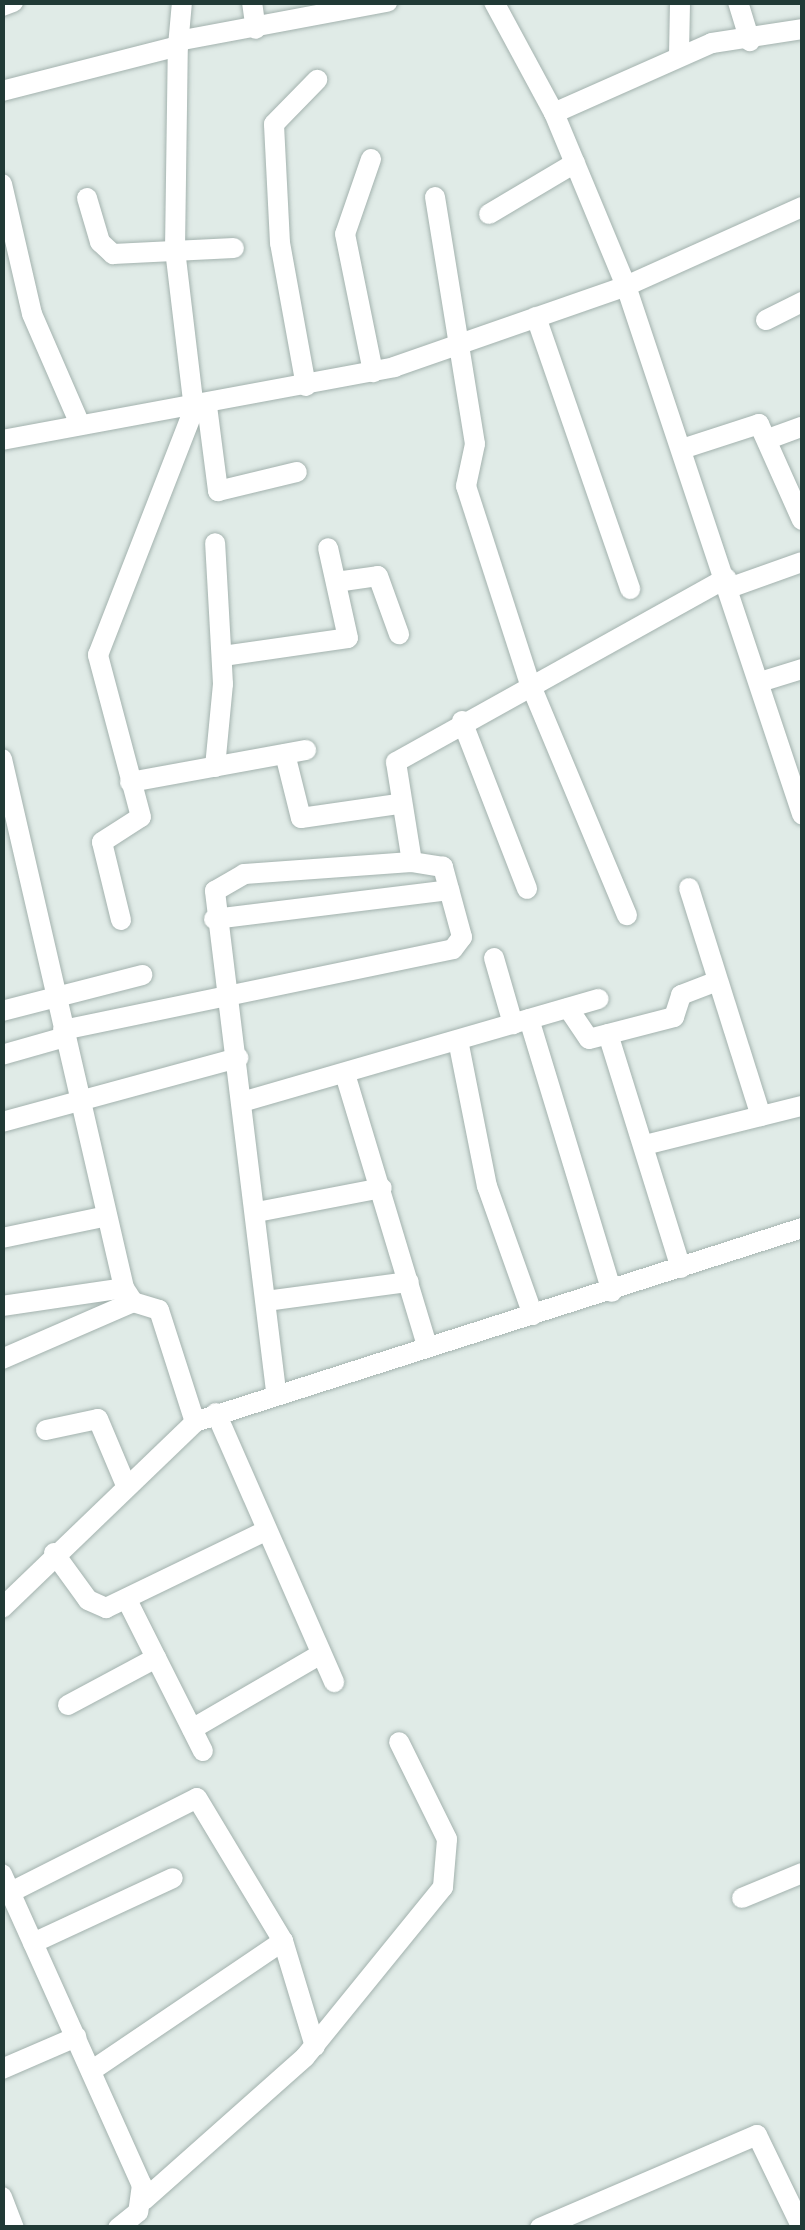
<!DOCTYPE html>
<html>
<head>
<meta charset="utf-8">
<style>
  body { margin:0 }
  #map { position:relative; width:805px; height:2230px; overflow:hidden; background:#e0ebe7; font-family:Cabin,sans-serif }
  div>[style] { position:absolute }
  [style*='--x'] { left:calc(var(--x)*1px); top:calc(var(--y)*1px); width:calc(var(--w)*1px); rotate:calc(var(--a)*1deg) }
  .roads { filter:drop-shadow(0 0 2px #a3b2ae) drop-shadow(0 0 2px #a3b2ae) }
  .minor>* { height:20px; margin:-10px; padding:0 10px; transform-origin:10px; border-radius:10px; background:#fff }
  span { translate:-50% -50%; white-space:nowrap; text-align:center; line-height:1.15; -webkit-text-stroke:8px #f0f7f5; paint-order:stroke }
  .frame { position:absolute; inset:0; border:5px solid #213a36; pointer-events:none }
</style>
</head>
<body>
<div id="map">
  <div class="roads">
    <div class="minor">
      <i style="--x:252;--y:2;--w:27;--a:82"></i>
      <i style="--x:494;--y:2;--w:126;--a:61.6"></i>
      <i style="--x:554;--y:113;--w:187;--a:67.4"></i>
      <i style="--x:626;--y:286;--w:557;--a:71.57"></i>
      <i style="--x:738;--y:2;--w:41;--a:72.9"></i>
      <i style="--x:2;--y:6;--w:12;--a:-20"></i>
      <i style="--x:183;--y:40;--w:208;--a:-10.6"></i>
      <i style="--x:679;--y:55;--w:53;--a:-88.9"></i>
      <i style="--x:2;--y:91;--w:182;--a:-14.3"></i>
      <i style="--x:178;--y:46;--w:44;--a:-84.8"></i>
      <i style="--x:554;--y:113;--w:173;--a:-23.9"></i>
      <i style="--x:712;--y:43;--w:91;--a:-8.8"></i>
      <i style="--x:371;--y:159;--w:79;--a:109.1"></i>
      <i style="--x:345;--y:234;--w:141;--a:78.5"></i>
      <i style="--x:2;--y:184;--w:133;--a:77"></i>
      <i style="--x:32;--y:314;--w:116;--a:66.5"></i>
      <i style="--x:435;--y:197;--w:250;--a:80.8"></i>
      <i style="--x:475;--y:444;--w:43;--a:102.1"></i>
      <i style="--x:466;--y:486;--w:205;--a:72.1"></i>
      <i style="--x:529;--y:681;--w:254;--a:67.3"></i>
      <i style="--x:87;--y:198;--w:46;--a:73.5"></i>
      <i style="--x:100;--y:242;--w:18;--a:43"></i>
      <i style="--x:113;--y:254;--w:121;--a:-2.8"></i>
      <i style="--x:489;--y:214;--w:100;--a:-30.7"></i>
      <i style="--x:536;--y:317;--w:288;--a:70.9"></i>
      <i style="--x:766;--y:320;--w:40;--a:-26.6"></i>
      <i style="--x:306;--y:386;--w:145;--a:-100.3"></i>
      <i style="--x:280;--y:243;--w:119;--a:-92.9"></i>
      <i style="--x:274;--y:124;--w:62;--a:-45.7"></i>
      <i style="--x:207;--y:406;--w:86;--a:82.6"></i>
      <i style="--x:218;--y:491;--w:81;--a:-13.5"></i>
      <i style="--x:771;--y:438;--w:33;--a:-20"></i>
      <i style="--x:2;--y:440;--w:399;--a:-10.5"></i>
      <i style="--x:394;--y:367;--w:246;--a:-19.2"></i>
      <i style="--x:626;--y:286;--w:193;--a:-24.2"></i>
      <i style="--x:682;--y:449;--w:81;--a:-18"></i>
      <i style="--x:759;--y:424;--w:105;--a:65.9"></i>
      <i style="--x:336;--y:582;--w:42;--a:-8.1"></i>
      <i style="--x:378;--y:576;--w:62;--a:70.1"></i>
      <i style="--x:729;--y:588;--w:77;--a:-19.6"></i>
      <i style="--x:223;--y:656;--w:126;--a:-8.2"></i>
      <i style="--x:348;--y:638;--w:92;--a:-102.5"></i>
      <i style="--x:760;--y:682;--w:44;--a:-17.2"></i>
      <i style="--x:462;--y:721;--w:180;--a:68.8"></i>
      <i style="--x:285;--y:754;--w:66;--a:76"></i>
      <i style="--x:301;--y:818;--w:98;--a:-8.2"></i>
      <i style="--x:2;--y:759;--w:543;--a:77.01"></i>
      <i style="--x:124;--y:1288;--w:17;--a:57"></i>
      <i style="--x:133;--y:1302;--w:27;--a:17"></i>
      <i style="--x:159;--y:1310;--w:118;--a:72.2"></i>
      <i style="--x:215;--y:767;--w:83;--a:-84.5"></i>
      <i style="--x:223;--y:684;--w:141;--a:-93.2"></i>
      <i style="--x:130;--y:782;--w:179;--a:-10.3"></i>
      <i style="--x:689;--y:888;--w:239;--a:72.5"></i>
      <i style="--x:214;--y:919;--w:237;--a:-7"></i>
      <i style="--x:121;--y:920;--w:80;--a:-103.7"></i>
      <i style="--x:102;--y:842;--w:46;--a:-32.7"></i>
      <i style="--x:141;--y:817;--w:168;--a:-104.9"></i>
      <i style="--x:98;--y:655;--w:264;--a:-68.7"></i>
      <i style="--x:194;--y:409;--w:160;--a:-96.8"></i>
      <i style="--x:175;--y:250;--w:204;--a:-89.2"></i>
      <i style="--x:494;--y:958;--w:69;--a:73.9"></i>
      <i style="--x:568;--y:1008;--w:37;--a:56"></i>
      <i style="--x:589;--y:1039;--w:88;--a:-14.5"></i>
      <i style="--x:674;--y:1017;--w:23;--a:-72"></i>
      <i style="--x:681;--y:995;--w:39;--a:-21"></i>
      <i style="--x:2;--y:1011;--w:145;--a:-14.4"></i>
      <i style="--x:529;--y:1019;--w:285;--a:73.1"></i>
      <i style="--x:63;--y:1030;--w:398;--a:-11.7"></i>
      <i style="--x:453;--y:949;--w:15;--a:-53"></i>
      <i style="--x:462;--y:937;--w:73;--a:-105.2"></i>
      <i style="--x:443;--y:867;--w:31;--a:-171"></i>
      <i style="--x:608;--y:1034;--w:245;--a:72.7"></i>
      <i style="--x:458;--y:1040;--w:149;--a:78.8"></i>
      <i style="--x:487;--y:1186;--w:137;--a:70.4"></i>
      <i style="--x:2;--y:1055;--w:66;--a:-15.9"></i>
      <i style="--x:345;--y:1074;--w:283;--a:73.2"></i>
      <i style="--x:245;--y:1101;--w:368;--a:-16.1"></i>
      <i style="--x:2;--y:1122;--w:245;--a:-15.2"></i>
      <i style="--x:645;--y:1145;--w:162;--a:-14"></i>
      <i style="--x:257;--y:1212;--w:127;--a:-10.9"></i>
      <i style="--x:2;--y:1238;--w:107;--a:-11.8"></i>
      <i style="--x:266;--y:1301;--w:144;--a:-7.6"></i>
      <i style="--x:2;--y:1306;--w:123;--a:-8.4"></i>
      <i style="--x:2;--y:1359;--w:143;--a:-23.5"></i>
      <i style="--x:276;--y:1391;--w:504;--a:-96.96"></i>
      <i style="--x:215;--y:891;--w:34;--a:-30"></i>
      <i style="--x:244;--y:874;--w:168;--a:-4.1"></i>
      <i style="--x:412;--y:862;--w:101;--a:-99.1"></i>
      <i style="--x:396;--y:762;--w:378;--a:-29.1"></i>
      <i style="--x:216;--y:1413;--w:294;--a:66.3"></i>
      <i style="--x:46;--y:1430;--w:53;--a:-11.9"></i>
      <i style="--x:98;--y:1419;--w:69;--a:67.1"></i>
      <i style="--x:54;--y:1553;--w:58;--a:54.1"></i>
      <i style="--x:88;--y:1600;--w:20;--a:24"></i>
      <i style="--x:106;--y:1608;--w:177;--a:-25.8"></i>
      <i style="--x:127;--y:1600;--w:169;--a:63.3"></i>
      <i style="--x:2;--y:1608;--w:268;--a:-43.9"></i>
      <i style="--x:195;--y:1422;--w:637;--a:-17.72"></i>
      <i style="--x:68;--y:1705;--w:100;--a:-28.1"></i>
      <i style="--x:192;--y:1729;--w:149;--a:-30.2"></i>
      <i style="--x:2;--y:1874;--w:341;--a:65.8"></i>
      <i style="--x:142;--y:2185;--w:27;--a:98"></i>
      <i style="--x:138;--y:2212;--w:26;--a:141"></i>
      <i style="--x:11;--y:1892;--w:208;--a:-26.8"></i>
      <i style="--x:197;--y:1798;--w:167;--a:59"></i>
      <i style="--x:283;--y:1941;--w:110;--a:73.1"></i>
      <i style="--x:742;--y:1898;--w:65;--a:-22.6"></i>
      <i style="--x:33;--y:1943;--w:154;--a:-24.9"></i>
      <i style="--x:2;--y:2069;--w:81;--a:-23.4"></i>
      <i style="--x:91;--y:2071;--w:232;--a:-34.1"></i>
      <i style="--x:2;--y:2197;--w:33;--a:69"></i>
      <i style="--x:144;--y:2200;--w:215;--a:-41.6"></i>
      <i style="--x:305;--y:2057;--w:219;--a:-50.9"></i>
      <i style="--x:443;--y:1887;--w:48;--a:-85.2"></i>
      <i style="--x:447;--y:1839;--w:108;--a:-116.3"></i>
      <i style="--x:540;--y:2228;--w:236;--a:-23.2"></i>
      <i style="--x:757;--y:2135;--w:103;--a:64.2"></i>
    </div>
  </div>
  <div class="frame"></div>
</div>
</body>
</html>
